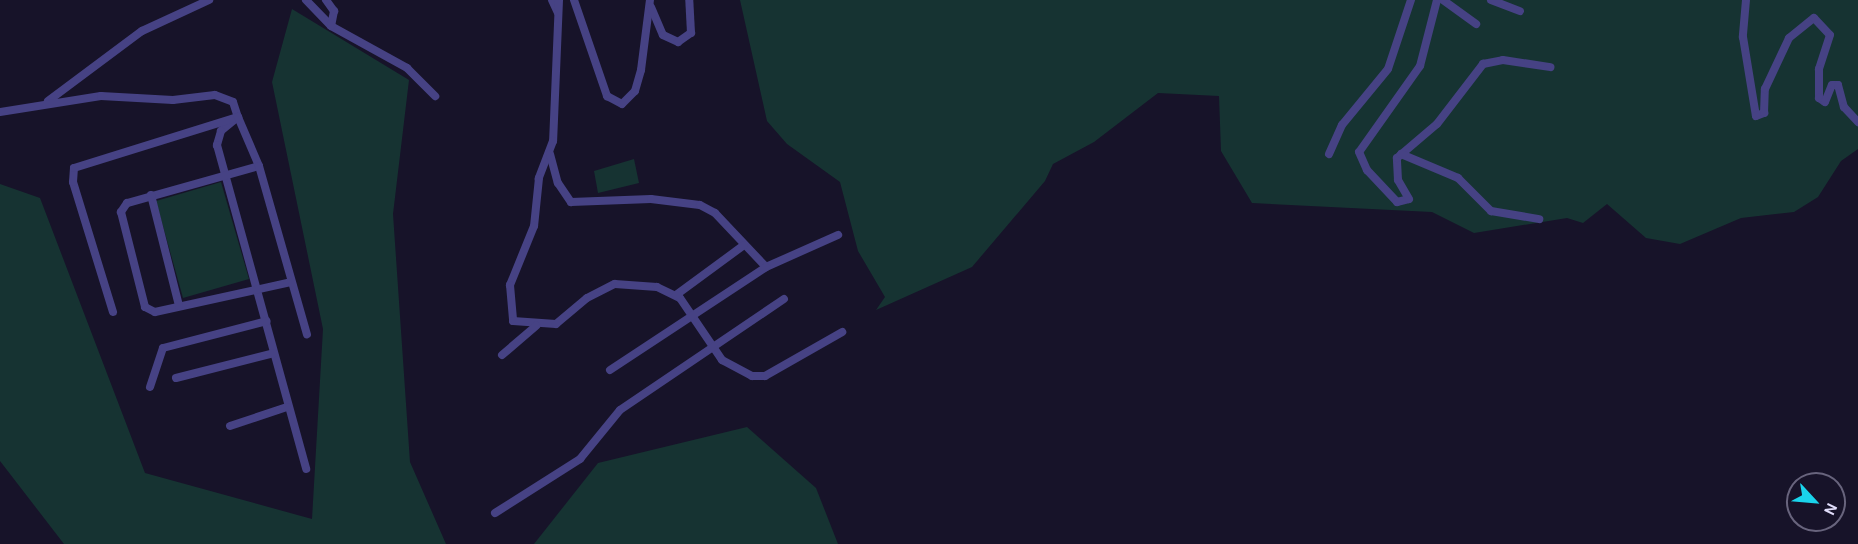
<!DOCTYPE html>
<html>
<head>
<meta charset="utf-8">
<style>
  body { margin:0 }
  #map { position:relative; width:1858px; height:544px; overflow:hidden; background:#171329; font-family:Karla,sans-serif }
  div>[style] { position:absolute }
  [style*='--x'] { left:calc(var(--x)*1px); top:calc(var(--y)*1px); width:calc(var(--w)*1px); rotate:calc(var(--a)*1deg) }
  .green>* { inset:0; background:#163332 }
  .minor>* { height:8px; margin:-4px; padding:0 4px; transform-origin:4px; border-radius:4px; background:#464284 }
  span { translate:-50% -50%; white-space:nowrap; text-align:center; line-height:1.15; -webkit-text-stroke:5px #171329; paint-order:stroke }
  .north { position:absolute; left:1786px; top:472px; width:60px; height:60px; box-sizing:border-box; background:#171329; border:2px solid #68647d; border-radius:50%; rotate:116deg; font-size:16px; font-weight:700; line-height:24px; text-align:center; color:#e2defc }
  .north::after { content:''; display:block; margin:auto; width:21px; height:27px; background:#1ad4ec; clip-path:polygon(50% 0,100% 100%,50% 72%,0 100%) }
</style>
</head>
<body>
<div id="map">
  <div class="green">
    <i style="clip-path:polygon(740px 0,1858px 0,1858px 149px,1841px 161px,1818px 197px,1794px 212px,1741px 218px,1680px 244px,1646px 238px,1607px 204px,1583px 223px,1567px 218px,1474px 233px,1432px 212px,1252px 203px,1221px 151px,1219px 96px,1158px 93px,1094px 142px,1053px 164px,1045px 181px,972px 267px,876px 310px,885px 297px,858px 251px,840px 182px,787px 144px,767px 121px)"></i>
    <i style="clip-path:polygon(292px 9px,409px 80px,393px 214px,410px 462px,446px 544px,64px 544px,0 461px,0 184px,40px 198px,145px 473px,312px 519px,323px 329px,272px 82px)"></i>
    <i style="clip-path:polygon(634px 159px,639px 183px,598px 193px,594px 171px)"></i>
    <i style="clip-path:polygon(221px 182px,249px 279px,183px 298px,156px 201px)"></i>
    <i style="clip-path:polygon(747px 427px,816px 488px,838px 544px,534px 544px,598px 463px)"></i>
  </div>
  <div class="minor">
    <i style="--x:306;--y:0;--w:36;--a:46"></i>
    <i style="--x:331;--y:26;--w:87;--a:28.9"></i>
    <i style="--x:407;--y:68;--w:40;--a:45"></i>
    <i style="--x:326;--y:0;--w:14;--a:54"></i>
    <i style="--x:334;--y:11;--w:15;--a:101"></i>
    <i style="--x:552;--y:0;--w:14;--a:65"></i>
    <i style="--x:559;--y:0;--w:141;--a:92.4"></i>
    <i style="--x:553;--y:141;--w:40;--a:111"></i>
    <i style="--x:539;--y:178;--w:48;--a:95.9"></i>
    <i style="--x:534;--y:226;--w:64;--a:112.1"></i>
    <i style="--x:510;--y:285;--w:36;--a:85"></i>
    <i style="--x:513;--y:321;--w:43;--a:4"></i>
    <i style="--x:556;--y:324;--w:40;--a:-40"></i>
    <i style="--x:587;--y:298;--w:31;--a:-27"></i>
    <i style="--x:615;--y:284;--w:42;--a:4.1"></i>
    <i style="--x:657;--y:287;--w:25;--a:26"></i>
    <i style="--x:680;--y:298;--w:75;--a:55.9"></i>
    <i style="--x:722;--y:360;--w:34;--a:28"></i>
    <i style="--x:752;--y:376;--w:13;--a:0"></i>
    <i style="--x:765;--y:376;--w:89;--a:-29.7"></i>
    <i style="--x:574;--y:0;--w:102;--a:71"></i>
    <i style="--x:607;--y:96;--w:17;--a:28"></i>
    <i style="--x:622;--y:104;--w:18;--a:-45"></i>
    <i style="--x:635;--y:91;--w:22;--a:-74"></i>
    <i style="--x:641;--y:70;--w:71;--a:-82.7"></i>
    <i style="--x:1437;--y:0;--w:68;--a:104.4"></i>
    <i style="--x:1420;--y:66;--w:105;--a:125.3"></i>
    <i style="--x:1359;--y:152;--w:20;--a:66"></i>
    <i style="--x:1367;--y:170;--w:44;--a:46.8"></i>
    <i style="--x:1397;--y:202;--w:12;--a:-14"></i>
    <i style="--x:1409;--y:199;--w:22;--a:-120"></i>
    <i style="--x:1398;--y:180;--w:22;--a:-93"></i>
    <i style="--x:1397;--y:158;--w:52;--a:-40.4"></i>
    <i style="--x:1437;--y:124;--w:76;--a:-52.5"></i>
    <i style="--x:1483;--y:64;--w:20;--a:-11"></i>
    <i style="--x:1503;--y:60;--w:48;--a:8.5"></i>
    <i style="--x:1443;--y:0;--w:41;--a:36"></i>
    <i style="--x:1491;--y:0;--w:31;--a:21"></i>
    <i style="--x:1746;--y:0;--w:37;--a:95"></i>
    <i style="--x:1743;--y:37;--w:80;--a:80.7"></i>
    <i style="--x:1756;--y:116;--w:9;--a:-21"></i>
    <i style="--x:1764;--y:113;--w:24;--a:-88"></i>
    <i style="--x:1765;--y:89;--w:56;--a:-64.8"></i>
    <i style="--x:1789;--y:38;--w:32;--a:-39"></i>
    <i style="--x:1814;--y:18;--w:23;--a:47"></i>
    <i style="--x:1830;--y:35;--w:36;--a:108"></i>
    <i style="--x:1819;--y:69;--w:29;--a:90"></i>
    <i style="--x:1819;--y:98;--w:7;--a:34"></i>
    <i style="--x:1825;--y:102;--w:18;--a:-68"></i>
    <i style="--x:1832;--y:85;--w:6;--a:0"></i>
    <i style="--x:1838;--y:85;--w:23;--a:75"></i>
    <i style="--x:1844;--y:107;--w:21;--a:47"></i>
    <i style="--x:651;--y:7;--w:30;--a:67"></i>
    <i style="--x:663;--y:35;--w:17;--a:25"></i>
    <i style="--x:678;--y:42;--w:16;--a:-35"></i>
    <i style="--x:691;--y:33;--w:33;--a:-93"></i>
    <i style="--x:48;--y:101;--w:117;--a:-36.7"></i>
    <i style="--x:142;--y:31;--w:74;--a:-24.8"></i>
    <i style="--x:0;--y:112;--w:102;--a:-9"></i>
    <i style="--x:101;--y:96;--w:72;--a:3.2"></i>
    <i style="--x:173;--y:100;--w:42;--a:-6.8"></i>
    <i style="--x:215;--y:95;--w:19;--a:21"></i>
    <i style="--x:233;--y:102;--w:16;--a:72"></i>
    <i style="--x:238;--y:117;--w:22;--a:141"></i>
    <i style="--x:221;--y:131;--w:15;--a:106"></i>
    <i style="--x:217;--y:145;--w:336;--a:74.6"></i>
    <i style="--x:550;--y:154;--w:30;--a:75"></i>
    <i style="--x:558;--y:183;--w:23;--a:56"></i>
    <i style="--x:571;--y:202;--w:80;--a:-2.1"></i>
    <i style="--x:651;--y:199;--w:49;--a:7"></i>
    <i style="--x:700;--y:205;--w:17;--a:28"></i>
    <i style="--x:715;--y:213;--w:74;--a:46.6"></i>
    <i style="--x:766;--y:267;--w:79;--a:-24"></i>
    <i style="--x:1329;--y:154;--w:32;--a:-66"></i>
    <i style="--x:1342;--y:125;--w:72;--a:-50.6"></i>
    <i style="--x:1388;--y:69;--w:73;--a:-71.6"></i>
    <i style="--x:1401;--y:154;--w:62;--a:22.8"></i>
    <i style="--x:1458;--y:178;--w:47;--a:45"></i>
    <i style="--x:1491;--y:211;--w:49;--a:9.5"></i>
    <i style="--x:259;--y:166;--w:137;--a:164.3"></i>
    <i style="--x:127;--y:203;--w:11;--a:124"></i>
    <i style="--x:121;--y:212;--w:98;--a:75.8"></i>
    <i style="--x:145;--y:307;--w:11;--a:27"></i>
    <i style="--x:155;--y:312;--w:139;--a:-12.4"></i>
    <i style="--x:151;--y:195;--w:114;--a:75.8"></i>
    <i style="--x:676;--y:295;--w:84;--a:-36.3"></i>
    <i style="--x:113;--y:312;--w:136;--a:-107.1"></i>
    <i style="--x:73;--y:182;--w:14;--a:-86"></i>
    <i style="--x:74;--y:168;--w:172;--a:-17.3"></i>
    <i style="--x:238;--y:117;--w:53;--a:66.8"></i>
    <i style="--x:259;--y:166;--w:175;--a:74.1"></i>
    <i style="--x:502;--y:355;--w:45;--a:-40.5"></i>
    <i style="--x:610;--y:370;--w:187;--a:-33.4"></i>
    <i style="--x:176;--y:378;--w:101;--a:-14.3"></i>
    <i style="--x:150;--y:387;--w:41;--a:-71.6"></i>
    <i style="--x:163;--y:348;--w:107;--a:-14.6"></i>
    <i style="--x:230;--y:426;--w:60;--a:-18.4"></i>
    <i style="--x:495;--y:513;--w:101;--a:-32.4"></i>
    <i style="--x:580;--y:459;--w:63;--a:-50.8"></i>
    <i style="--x:620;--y:410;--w:198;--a:-34.1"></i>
  </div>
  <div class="north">N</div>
</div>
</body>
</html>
